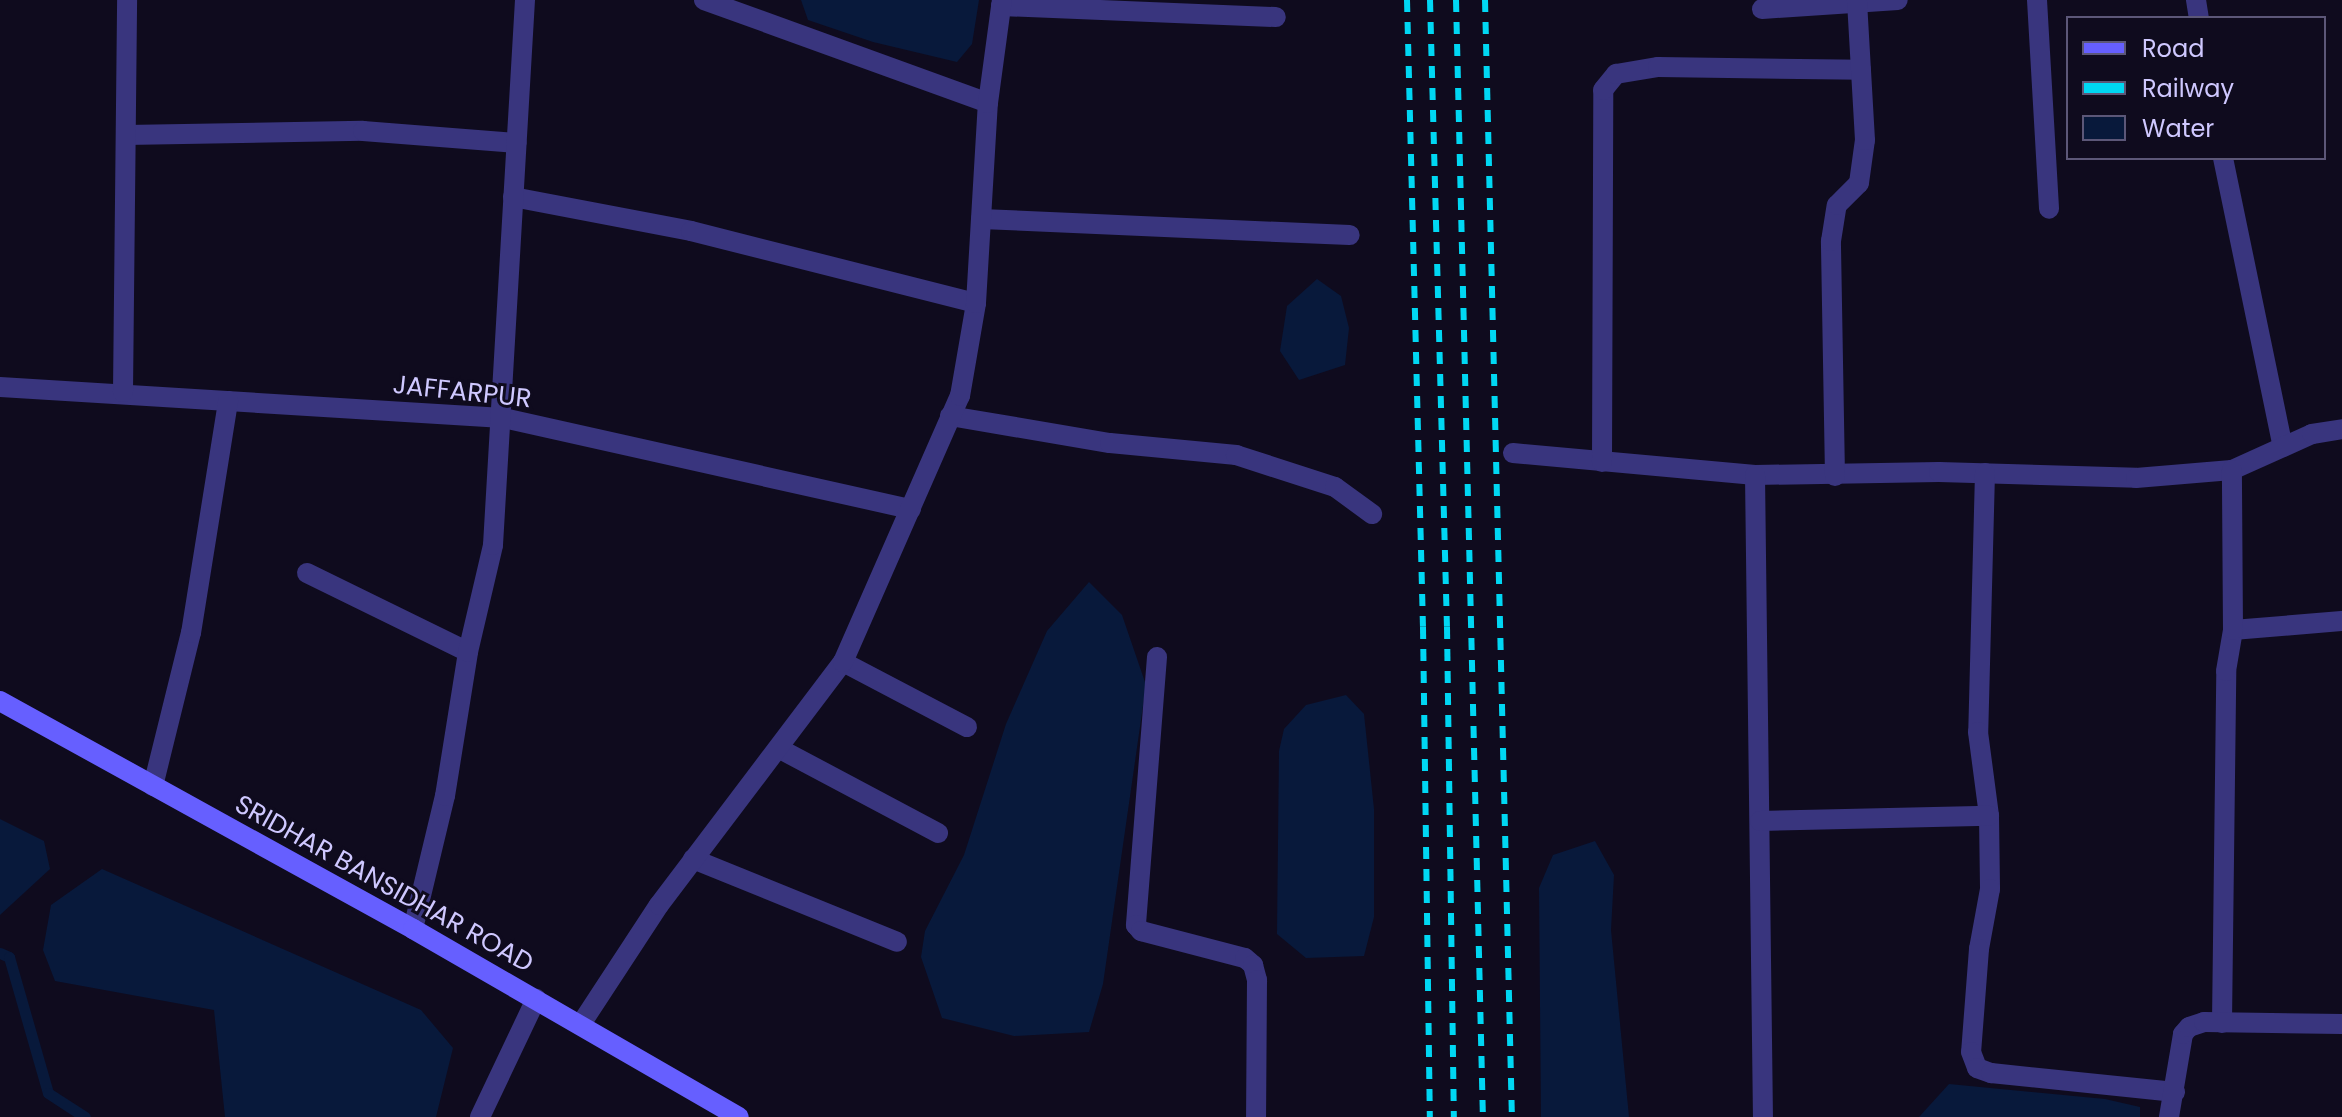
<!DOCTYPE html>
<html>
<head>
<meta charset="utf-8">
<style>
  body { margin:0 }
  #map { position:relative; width:2342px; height:1117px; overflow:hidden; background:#0f0b1e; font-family:Poppins,sans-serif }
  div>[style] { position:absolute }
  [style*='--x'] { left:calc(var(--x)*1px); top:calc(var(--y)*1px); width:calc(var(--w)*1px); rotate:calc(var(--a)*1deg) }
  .water>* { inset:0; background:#08193b }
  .stream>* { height:11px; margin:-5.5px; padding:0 5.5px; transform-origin:5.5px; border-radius:5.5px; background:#08193b }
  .street>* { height:20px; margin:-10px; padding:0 10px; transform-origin:10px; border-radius:10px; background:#39357e }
  .secondary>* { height:20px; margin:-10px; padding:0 10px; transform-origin:10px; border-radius:10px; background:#665fff }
  .rail>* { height:6px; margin-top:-3px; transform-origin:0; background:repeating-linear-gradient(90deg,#00d7f3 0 12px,transparent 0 22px) }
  span { translate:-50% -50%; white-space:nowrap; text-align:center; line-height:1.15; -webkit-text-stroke:6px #0f0b1e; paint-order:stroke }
  .street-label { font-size:26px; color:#cfc8ff }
  .legend { position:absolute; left:2066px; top:16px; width:260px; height:144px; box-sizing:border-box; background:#0f0b1e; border:2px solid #5c5778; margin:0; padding:10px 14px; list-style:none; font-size:24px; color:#cfc8ff }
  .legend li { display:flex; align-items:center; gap:16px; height:40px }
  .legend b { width:40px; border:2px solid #5c5778 }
</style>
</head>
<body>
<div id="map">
  <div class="water">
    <i style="clip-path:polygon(801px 0,979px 0,972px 44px,957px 62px,873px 42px,808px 20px)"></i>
    <i style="clip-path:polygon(1317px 279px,1341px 296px,1349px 328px,1345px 365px,1299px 380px,1280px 351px,1287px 306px)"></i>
    <i style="clip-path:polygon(1089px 582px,1122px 615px,1146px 685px,1103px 984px,1089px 1032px,1014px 1036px,942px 1018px,921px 957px,925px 931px,964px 855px,1006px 724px,1047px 631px)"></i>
    <i style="clip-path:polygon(1346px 695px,1364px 714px,1374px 809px,1374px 917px,1364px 956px,1306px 958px,1277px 934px,1279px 751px,1284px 729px,1306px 705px)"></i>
    <i style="clip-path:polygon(0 819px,44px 841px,50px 869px,0 915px)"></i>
    <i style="clip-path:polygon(1595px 841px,1614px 875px,1611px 930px,1629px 1117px,1541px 1117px,1539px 888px,1553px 855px)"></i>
    <i style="clip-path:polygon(102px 869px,421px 1010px,453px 1048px,436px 1117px,225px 1117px,214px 1010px,55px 981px,43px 950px,51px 905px)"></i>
    <i style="clip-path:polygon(1949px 1084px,2105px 1099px,2140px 1107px,2140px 1117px,1919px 1117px)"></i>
  </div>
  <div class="stream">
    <i style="--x:0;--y:953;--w:10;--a:24"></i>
    <i style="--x:9;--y:957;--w:141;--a:74"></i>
    <i style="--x:48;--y:1093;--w:44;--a:33"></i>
  </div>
  <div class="street">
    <i style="--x:704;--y:0;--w:302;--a:19.9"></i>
    <i style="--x:2037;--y:0;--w:209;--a:86.7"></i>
    <i style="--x:2196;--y:0;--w:18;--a:81"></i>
    <i style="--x:1001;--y:6;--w:275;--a:2.3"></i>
    <i style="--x:1762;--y:9;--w:136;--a:-3.8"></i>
    <i style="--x:126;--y:135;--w:237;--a:-1"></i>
    <i style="--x:363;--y:131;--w:154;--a:4.5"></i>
    <i style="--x:2223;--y:158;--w:295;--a:78.3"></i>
    <i style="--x:513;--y:197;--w:181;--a:10.8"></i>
    <i style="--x:691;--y:231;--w:294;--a:14.2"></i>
    <i style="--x:981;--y:219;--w:369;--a:2.5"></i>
    <i style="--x:0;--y:387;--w:504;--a:3.53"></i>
    <i style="--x:503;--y:418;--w:418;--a:12.6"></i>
    <i style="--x:123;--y:392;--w:392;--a:-89.4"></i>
    <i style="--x:950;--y:416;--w:162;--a:9.6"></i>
    <i style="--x:1110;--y:443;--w:127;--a:5.4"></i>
    <i style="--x:1236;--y:455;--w:104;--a:17.9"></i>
    <i style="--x:1335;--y:487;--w:46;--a:36.1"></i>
    <i style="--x:1513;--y:453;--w:243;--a:5.2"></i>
    <i style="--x:1755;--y:475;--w:184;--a:-0.9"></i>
    <i style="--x:1939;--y:472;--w:197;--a:1.7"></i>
    <i style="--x:2136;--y:478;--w:96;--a:-4.8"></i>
    <i style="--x:2232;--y:470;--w:88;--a:-24.2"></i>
    <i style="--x:2312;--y:434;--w:30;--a:-9"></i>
    <i style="--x:1602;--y:462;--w:372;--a:-89.8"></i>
    <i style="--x:1603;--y:90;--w:21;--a:-51"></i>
    <i style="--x:1616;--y:74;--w:43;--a:-9.5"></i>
    <i style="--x:1658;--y:67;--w:203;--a:0.8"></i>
    <i style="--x:1985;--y:473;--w:259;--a:91.5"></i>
    <i style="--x:1978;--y:732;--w:85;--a:82.5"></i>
    <i style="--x:1989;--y:816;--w:73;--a:89.2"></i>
    <i style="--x:1990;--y:889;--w:61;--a:100.4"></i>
    <i style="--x:1979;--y:949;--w:103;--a:94.4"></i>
    <i style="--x:1971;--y:1052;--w:17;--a:69"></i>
    <i style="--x:1977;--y:1068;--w:15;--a:20"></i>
    <i style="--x:1991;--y:1073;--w:185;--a:5.9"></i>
    <i style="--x:1755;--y:475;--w:642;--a:89.29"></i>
    <i style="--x:1835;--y:476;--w:235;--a:-91"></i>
    <i style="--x:1831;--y:241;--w:36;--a:-81"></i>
    <i style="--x:1837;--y:205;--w:31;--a:-45"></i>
    <i style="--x:1859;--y:183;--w:43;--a:-82.1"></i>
    <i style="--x:1865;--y:140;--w:140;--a:-93.3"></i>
    <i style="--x:307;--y:573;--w:179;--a:26.1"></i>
    <i style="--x:2233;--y:630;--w:109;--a:-4.7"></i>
    <i style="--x:1157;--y:657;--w:269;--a:94.5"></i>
    <i style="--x:1136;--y:925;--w:8;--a:50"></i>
    <i style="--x:1141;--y:931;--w:107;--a:14.6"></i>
    <i style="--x:1245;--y:958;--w:11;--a:41"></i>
    <i style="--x:1253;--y:965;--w:16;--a:75"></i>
    <i style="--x:1257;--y:980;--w:137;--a:90.4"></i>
    <i style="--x:843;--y:662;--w:140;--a:27.7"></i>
    <i style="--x:780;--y:749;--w:179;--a:28"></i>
    <i style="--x:153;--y:786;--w:158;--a:-76.1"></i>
    <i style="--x:191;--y:633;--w:235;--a:-80.9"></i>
    <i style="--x:1760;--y:821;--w:229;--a:-1.3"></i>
    <i style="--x:693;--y:859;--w:220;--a:22.1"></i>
    <i style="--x:413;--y:929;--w:137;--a:-76.5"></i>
    <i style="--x:445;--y:796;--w:146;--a:-80.9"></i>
    <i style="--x:468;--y:652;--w:110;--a:-76.8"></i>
    <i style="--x:493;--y:545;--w:546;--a:-86.64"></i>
    <i style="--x:2222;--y:1023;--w:352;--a:-89.3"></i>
    <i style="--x:2226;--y:671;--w:42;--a:-80.3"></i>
    <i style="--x:2233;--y:630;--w:160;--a:-90.4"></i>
    <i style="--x:581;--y:1024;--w:142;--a:-56.8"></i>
    <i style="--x:659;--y:905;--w:305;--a:-52.9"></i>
    <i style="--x:843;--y:662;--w:291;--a:-66.3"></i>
    <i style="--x:960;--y:396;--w:94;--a:-80.2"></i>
    <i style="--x:976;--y:303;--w:200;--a:-86.6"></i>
    <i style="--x:988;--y:103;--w:104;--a:-82.3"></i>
    <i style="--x:480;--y:1117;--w:131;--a:-64.6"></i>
    <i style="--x:2169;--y:1117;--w:84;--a:-80.4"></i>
    <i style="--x:2183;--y:1034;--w:9;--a:-49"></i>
    <i style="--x:2189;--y:1027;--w:16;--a:-18"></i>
    <i style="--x:2204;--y:1022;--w:138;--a:0.8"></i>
  </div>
  <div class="secondary">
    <i style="--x:0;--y:701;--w:472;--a:28.9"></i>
    <i style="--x:413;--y:929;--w:376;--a:30"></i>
  </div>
  <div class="rail">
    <i style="--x:1407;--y:0;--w:627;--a:88.54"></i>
    <i style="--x:1423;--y:627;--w:490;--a:89.2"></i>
    <i style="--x:1430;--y:0;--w:627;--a:88.45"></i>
    <i style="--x:1447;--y:627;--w:490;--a:89.2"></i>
    <i style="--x:1456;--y:0;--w:1117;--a:88.62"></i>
    <i style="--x:1485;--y:0;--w:1117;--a:88.62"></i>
  </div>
  <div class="street-label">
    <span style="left:462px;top:392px;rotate:6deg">JAFFARPUR</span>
    <span style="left:384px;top:884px;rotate:29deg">SRIDHAR BANSIDHAR ROAD</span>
  </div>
  <ul class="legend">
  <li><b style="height:10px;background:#665fff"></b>Road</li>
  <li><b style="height:10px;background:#00d7f3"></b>Railway</li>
  <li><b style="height:22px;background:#08193b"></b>Water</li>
  </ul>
</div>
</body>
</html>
